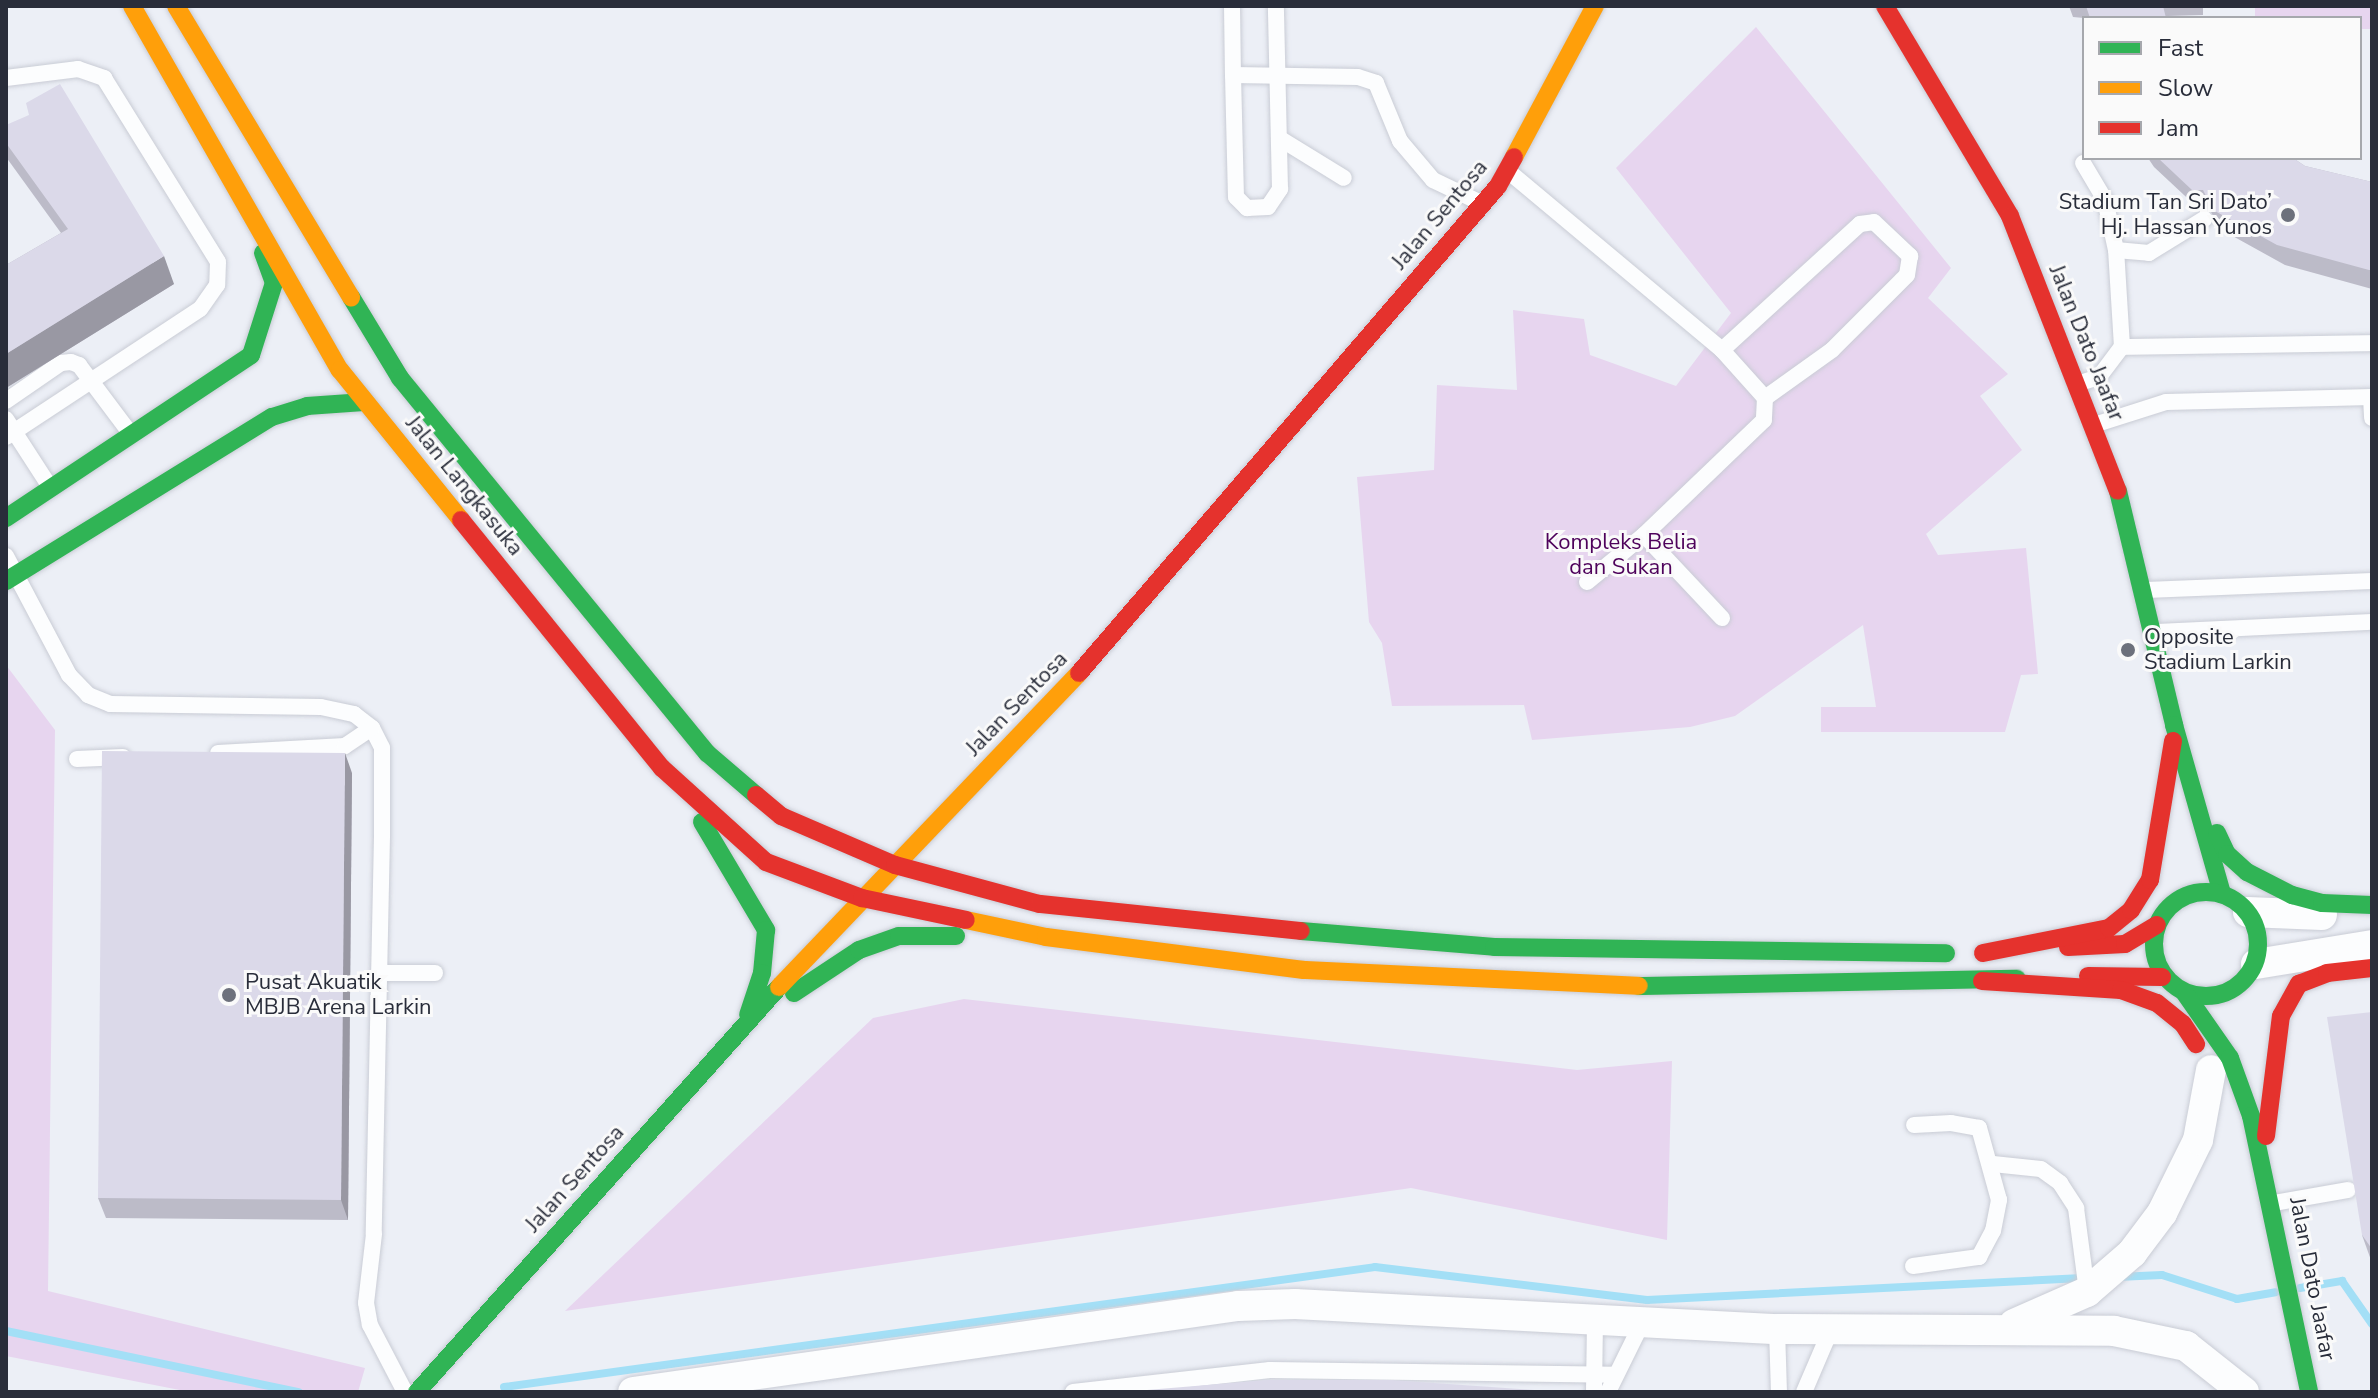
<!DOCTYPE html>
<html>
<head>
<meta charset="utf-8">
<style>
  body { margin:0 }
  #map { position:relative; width:2378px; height:1398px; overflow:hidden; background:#eceff6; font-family:"Nunito Sans",sans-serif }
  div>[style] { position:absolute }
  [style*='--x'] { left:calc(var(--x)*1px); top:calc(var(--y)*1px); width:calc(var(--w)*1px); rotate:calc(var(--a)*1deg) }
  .green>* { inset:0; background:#e7d5ef }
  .stream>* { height:8px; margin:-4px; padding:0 4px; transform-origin:4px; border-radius:4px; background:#a3dff6 }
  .roads { filter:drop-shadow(0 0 2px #c9ccd5) drop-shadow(0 0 2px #c9ccd5) }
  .lane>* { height:16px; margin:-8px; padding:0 8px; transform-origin:8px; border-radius:8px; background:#fcfdfe }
  .street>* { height:30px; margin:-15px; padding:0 15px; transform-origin:15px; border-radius:15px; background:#fcfdfe }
  .fast>* { height:18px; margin:-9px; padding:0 9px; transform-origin:9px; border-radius:9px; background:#30b455 }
  .fast>.ring { margin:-9px; padding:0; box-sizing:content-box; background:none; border:18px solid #30b455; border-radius:50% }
  .slow>* { height:18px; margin:-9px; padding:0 9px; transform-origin:9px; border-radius:9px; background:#ff9f0a }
  .jam>* { height:18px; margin:-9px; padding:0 9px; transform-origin:9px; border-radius:9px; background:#e5322d }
  .wall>* { inset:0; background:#bcbbc8 }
  .shaded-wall>* { inset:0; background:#9998a3 }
  .building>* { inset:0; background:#dbd9e9 }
  .dots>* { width:22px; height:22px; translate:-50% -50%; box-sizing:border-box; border:4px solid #fafafa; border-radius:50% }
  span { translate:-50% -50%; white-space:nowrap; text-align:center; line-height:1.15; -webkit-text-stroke:6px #fafafa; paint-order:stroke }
  .poi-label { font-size:22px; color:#292d3a }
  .right { translate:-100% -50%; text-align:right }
  .left { translate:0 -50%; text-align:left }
  .street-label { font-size:22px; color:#292d3a }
  .park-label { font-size:22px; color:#4e025b }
  .frame { position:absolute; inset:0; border:8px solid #292d3a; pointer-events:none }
  .legend { position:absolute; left:2082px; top:16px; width:280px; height:144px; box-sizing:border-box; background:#fafafa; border:2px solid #a6a8ad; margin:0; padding:10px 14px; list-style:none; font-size:24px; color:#292d3a }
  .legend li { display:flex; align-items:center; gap:16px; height:40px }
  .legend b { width:40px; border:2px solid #a6a8ad }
</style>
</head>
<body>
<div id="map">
  <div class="green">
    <i style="clip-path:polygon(2255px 6px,2372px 6px,2372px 29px,2360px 29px,2360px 18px,2255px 18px)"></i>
    <i style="clip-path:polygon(1756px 27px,1951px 268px,1928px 298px,2008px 374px,1980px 396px,2022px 450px,1926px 534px,1938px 555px,2026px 548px,2038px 674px,2021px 675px,2005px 732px,1821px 732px,1821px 707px,1876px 707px,1863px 625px,1735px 716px,1690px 727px,1532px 740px,1524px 705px,1392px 706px,1382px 643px,1369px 622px,1357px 477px,1434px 470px,1437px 385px,1517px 390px,1513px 310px,1584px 319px,1590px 355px,1676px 386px,1731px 313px,1616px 168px)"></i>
    <i style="clip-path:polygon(6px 665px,55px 730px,48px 1291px,365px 1368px,358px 1392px,190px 1392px,6px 1356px)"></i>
    <i style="clip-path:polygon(964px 999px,1577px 1070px,1672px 1061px,1667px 1240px,1411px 1188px,565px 1311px,873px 1018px)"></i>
  </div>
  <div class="stream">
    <i style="--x:2117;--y:1277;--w:45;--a:-2.5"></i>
    <i style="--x:2162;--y:1275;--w:79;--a:17.7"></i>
    <i style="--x:2237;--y:1299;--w:39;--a:-10"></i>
    <i style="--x:2300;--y:1288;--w:43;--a:-9.5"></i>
    <i style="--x:2342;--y:1281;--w:52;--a:55.1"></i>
    <i style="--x:6;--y:1331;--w:299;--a:11.8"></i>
    <i style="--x:504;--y:1387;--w:879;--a:-7.84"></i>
    <i style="--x:1375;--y:1267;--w:274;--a:6.9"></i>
    <i style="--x:1647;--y:1300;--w:441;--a:-2.9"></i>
  </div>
  <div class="roads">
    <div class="lane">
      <i style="--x:1232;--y:6;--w:69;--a:89.2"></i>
      <i style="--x:1233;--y:75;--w:125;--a:0.9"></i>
      <i style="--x:1358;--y:77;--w:19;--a:18"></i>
      <i style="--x:1376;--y:83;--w:63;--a:67.5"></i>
      <i style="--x:1400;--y:141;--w:51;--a:49.8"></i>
      <i style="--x:1433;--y:180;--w:53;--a:25.6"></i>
      <i style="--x:1233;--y:75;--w:122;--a:88.6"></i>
      <i style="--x:1236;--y:197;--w:16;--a:45"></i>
      <i style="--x:1247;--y:208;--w:21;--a:-3"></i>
      <i style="--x:1268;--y:207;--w:22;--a:-56"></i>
      <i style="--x:1280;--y:189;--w:183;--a:-91.3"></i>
      <i style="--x:6;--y:78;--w:73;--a:-7.1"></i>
      <i style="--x:78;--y:69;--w:28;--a:19"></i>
      <i style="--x:104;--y:78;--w:216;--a:58.2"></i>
      <i style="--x:218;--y:262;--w:23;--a:92"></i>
      <i style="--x:217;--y:285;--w:29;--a:125"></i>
      <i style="--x:200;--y:309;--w:232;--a:146.6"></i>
      <i style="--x:1279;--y:138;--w:76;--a:31.6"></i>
      <i style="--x:1508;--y:171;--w:279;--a:39.9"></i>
      <i style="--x:1722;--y:350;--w:187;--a:-42.4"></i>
      <i style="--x:1860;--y:224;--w:14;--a:-8"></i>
      <i style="--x:1874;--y:222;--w:50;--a:43.4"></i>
      <i style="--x:1910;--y:256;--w:19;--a:99"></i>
      <i style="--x:1907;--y:275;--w:106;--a:135"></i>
      <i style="--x:1832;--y:350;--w:82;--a:144.4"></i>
      <i style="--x:2116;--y:250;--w:33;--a:5"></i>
      <i style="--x:2149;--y:253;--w:65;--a:-31.7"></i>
      <i style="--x:2122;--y:347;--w:250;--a:-0.9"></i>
      <i style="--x:1722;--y:350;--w:64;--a:48.1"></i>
      <i style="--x:1765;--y:398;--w:22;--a:93"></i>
      <i style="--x:1764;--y:420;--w:166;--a:136.2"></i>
      <i style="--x:1644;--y:535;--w:114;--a:46.8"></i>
      <i style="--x:2080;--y:383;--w:20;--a:-18"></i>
      <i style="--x:2099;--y:377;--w:38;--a:-53"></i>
      <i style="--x:2122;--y:347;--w:97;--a:-93.5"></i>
      <i style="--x:2116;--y:250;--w:51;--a:-102.4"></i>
      <i style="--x:2105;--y:200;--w:43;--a:-120.7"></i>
      <i style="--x:2371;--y:397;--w:21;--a:87"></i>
      <i style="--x:6;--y:401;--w:67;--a:-34.6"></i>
      <i style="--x:61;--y:363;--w:10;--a:-6"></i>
      <i style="--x:71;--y:362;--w:9;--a:21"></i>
      <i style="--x:79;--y:365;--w:85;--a:53.1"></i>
      <i style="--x:6;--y:419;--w:81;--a:57.1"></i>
      <i style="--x:2097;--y:424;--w:72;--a:-17.7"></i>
      <i style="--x:2166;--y:402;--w:206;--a:-1.4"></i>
      <i style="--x:6;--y:556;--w:135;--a:62.1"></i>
      <i style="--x:69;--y:675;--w:28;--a:46"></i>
      <i style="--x:88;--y:695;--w:24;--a:22"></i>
      <i style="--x:110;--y:704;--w:211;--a:0.8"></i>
      <i style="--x:321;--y:707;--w:34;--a:12"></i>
      <i style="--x:354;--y:714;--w:23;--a:38"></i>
      <i style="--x:372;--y:728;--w:22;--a:63"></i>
      <i style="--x:382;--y:748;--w:88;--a:90"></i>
      <i style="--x:382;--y:836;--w:398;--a:91.2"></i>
      <i style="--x:374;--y:1234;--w:69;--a:96.6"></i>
      <i style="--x:366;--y:1303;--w:22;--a:80"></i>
      <i style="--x:370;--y:1325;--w:76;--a:62.4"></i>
      <i style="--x:1587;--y:582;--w:74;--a:-39.5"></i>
      <i style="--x:2146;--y:590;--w:226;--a:-2.3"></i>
      <i style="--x:2157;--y:632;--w:215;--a:-2.7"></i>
      <i style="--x:218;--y:753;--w:127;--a:-3.2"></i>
      <i style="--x:345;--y:746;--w:32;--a:-34"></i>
      <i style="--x:77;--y:759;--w:46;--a:-2.5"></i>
      <i style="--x:379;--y:973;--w:56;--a:0"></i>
      <i style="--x:1993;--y:1164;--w:48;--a:5.9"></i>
      <i style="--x:2041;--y:1169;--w:24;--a:36"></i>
      <i style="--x:2060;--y:1183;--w:30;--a:57"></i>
      <i style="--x:2076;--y:1208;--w:85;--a:82.5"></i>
      <i style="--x:2274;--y:1203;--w:75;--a:-10"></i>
      <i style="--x:1913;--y:1266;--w:67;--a:-7.8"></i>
      <i style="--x:1979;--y:1257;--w:30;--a:-62"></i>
      <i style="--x:1993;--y:1231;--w:32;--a:-79"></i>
      <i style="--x:1999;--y:1200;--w:75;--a:-105.5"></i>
      <i style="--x:1979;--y:1128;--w:28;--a:-170"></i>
      <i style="--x:1951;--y:1123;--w:37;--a:177"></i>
      <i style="--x:1777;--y:1329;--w:63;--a:88.2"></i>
      <i style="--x:1073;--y:1392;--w:198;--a:-6.4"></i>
      <i style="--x:1270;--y:1370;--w:345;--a:0.8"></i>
      <i style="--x:1594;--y:1392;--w:72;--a:-89.2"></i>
      <i style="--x:1608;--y:1392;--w:77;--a:-63.8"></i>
      <i style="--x:1804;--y:1392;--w:69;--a:-66.8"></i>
    </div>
    <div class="street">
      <i style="--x:2248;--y:912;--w:74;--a:2.3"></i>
      <i style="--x:2256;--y:964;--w:118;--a:-9.3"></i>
      <i style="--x:2014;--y:1324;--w:80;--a:-23.7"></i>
      <i style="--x:2087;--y:1292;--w:60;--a:-40.9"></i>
      <i style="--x:2132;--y:1253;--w:50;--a:-53.1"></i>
      <i style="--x:2162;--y:1213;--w:81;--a:-63.7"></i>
      <i style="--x:2198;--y:1140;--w:71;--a:-79.5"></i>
      <i style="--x:633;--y:1392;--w:611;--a:-8.09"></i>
      <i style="--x:1238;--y:1306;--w:57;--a:-2"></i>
      <i style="--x:1295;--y:1304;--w:483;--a:3"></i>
      <i style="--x:1777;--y:1329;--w:337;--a:0.3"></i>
      <i style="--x:2114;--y:1331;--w:74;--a:11.8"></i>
      <i style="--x:2186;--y:1346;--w:74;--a:38.4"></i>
    </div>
    <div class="fast">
      <i style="--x:351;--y:297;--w:95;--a:58.8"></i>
      <i style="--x:400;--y:378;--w:485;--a:50.7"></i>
      <i style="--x:707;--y:753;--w:65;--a:40.6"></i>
      <i style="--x:2118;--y:491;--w:241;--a:76.5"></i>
      <i style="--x:2174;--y:725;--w:176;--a:74.1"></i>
      <i style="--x:6;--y:518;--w:294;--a:-33.6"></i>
      <i style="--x:251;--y:355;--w:76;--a:-72.3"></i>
      <i style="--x:274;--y:283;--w:32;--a:-110"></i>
      <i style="--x:6;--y:581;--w:312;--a:-31.7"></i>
      <i style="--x:272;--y:417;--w:37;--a:-17"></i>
      <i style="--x:307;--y:406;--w:57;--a:-4"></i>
      <i style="--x:702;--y:822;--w:126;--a:59.3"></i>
      <i style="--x:766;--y:930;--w:43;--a:95.3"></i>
      <i style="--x:762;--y:973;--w:44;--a:108.4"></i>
      <i style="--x:2217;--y:833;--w:23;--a:65"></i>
      <i style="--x:2227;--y:854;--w:27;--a:42"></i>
      <i style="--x:2247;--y:872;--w:51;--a:27.1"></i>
      <i style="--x:2292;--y:895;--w:31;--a:15"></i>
      <i style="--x:2322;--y:903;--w:50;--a:2.3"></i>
      <i class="ring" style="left:2154px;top:892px;width:86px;height:86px"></i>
      <i style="--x:1301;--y:931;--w:194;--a:4.7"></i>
      <i style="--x:1494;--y:947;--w:452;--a:0.8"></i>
      <i style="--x:1639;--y:986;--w:378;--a:-1.1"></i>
      <i style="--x:2184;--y:992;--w:80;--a:55.1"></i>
      <i style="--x:2230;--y:1058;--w:62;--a:70.1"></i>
      <i style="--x:2251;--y:1116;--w:282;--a:78.1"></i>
      <i style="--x:794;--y:993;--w:78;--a:-33.5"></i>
      <i style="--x:859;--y:950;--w:42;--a:-19.3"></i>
      <i style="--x:899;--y:936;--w:57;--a:0"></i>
      <i style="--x:417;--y:1392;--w:543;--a:-48.21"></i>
    </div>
    <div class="slow">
      <i style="--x:132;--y:6;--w:419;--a:60.3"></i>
      <i style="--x:340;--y:370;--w:193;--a:51.1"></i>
      <i style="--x:176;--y:6;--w:340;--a:59"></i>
      <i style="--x:1514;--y:157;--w:171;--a:-61.8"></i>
      <i style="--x:966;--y:920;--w:82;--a:12"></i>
      <i style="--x:1046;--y:937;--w:260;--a:7.3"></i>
      <i style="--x:1304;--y:970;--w:335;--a:2.7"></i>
      <i style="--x:779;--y:987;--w:434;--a:-46.3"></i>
    </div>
    <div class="jam">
      <i style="--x:1885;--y:6;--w:244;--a:59.2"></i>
      <i style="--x:2010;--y:216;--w:295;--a:68.6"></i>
      <i style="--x:461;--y:520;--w:319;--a:51"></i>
      <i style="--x:662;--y:768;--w:140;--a:42.1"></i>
      <i style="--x:766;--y:862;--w:103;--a:20.6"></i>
      <i style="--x:862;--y:898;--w:106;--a:11.9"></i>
      <i style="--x:1079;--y:673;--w:642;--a:-49.29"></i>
      <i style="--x:1498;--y:186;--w:33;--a:-61"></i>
      <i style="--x:756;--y:795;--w:33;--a:40"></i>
      <i style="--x:781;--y:816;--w:124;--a:23.3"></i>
      <i style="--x:895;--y:865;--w:150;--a:15.1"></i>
      <i style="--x:1040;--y:904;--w:262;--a:5.9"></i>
      <i style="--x:2068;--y:947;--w:57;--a:-3"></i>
      <i style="--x:2125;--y:944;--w:37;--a:-31"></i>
      <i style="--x:1983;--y:953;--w:128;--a:-11.2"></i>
      <i style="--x:2109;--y:928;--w:28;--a:-39"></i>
      <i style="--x:2131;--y:910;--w:36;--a:-58"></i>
      <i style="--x:2150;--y:880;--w:141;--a:-80.6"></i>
      <i style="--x:2088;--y:976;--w:74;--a:0.8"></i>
      <i style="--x:1982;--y:981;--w:139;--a:3.7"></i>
      <i style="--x:2121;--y:990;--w:38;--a:20"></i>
      <i style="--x:2157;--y:1003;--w:33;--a:39"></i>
      <i style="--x:2183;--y:1024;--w:24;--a:57"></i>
      <i style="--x:2266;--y:1136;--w:121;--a:-82.9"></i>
      <i style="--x:2281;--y:1016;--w:37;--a:-61"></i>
      <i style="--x:2299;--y:984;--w:30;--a:-21"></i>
      <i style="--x:2327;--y:973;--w:45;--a:-6.3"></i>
    </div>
  </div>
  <div class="wall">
    <i style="clip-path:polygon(2069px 6px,2203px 6px,2203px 15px,2168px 16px,2168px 18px,2084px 18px,2073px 17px)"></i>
    <i style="clip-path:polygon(6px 125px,174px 284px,6px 388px,6px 265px,61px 233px,6px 157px)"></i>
    <i style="clip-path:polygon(2148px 158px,2293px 158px,2305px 166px,2372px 182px,2372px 289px,2285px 265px,2220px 229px,2210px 210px,2199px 209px,2154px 167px)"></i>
    <i style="clip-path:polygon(352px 773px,348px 1220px,106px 1218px,98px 1198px)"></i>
    <i style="clip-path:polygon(2372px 1012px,2372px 1263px,2362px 1235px)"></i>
  </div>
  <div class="shaded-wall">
    <i style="clip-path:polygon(164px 256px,174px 284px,6px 388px,6px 354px)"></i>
    <i style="clip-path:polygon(345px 753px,352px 773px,348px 1220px,341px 1200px)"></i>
  </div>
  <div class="building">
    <i style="clip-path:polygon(2086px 6px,2163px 6px,2166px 18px,2090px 18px)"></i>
    <i style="clip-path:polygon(60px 84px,164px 256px,6px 354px,6px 265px,68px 229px,6px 143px,6px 125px,29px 115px,26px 103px)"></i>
    <i style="clip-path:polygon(2158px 158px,2293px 158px,2305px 166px,2372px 182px,2372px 270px,2369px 270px,2277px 245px,2213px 210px,2203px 190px,2192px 190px)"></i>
    <i style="clip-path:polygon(102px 751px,345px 753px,341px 1200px,98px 1198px)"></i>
    <i style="clip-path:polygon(2372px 1012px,2372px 1249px,2362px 1235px,2327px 1017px)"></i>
    <i style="clip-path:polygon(1267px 1380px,1391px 1380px,1534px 1390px,1534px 1392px,1123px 1392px)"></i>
  </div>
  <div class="dots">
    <i style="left:2288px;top:215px;background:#6d717c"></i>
    <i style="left:2128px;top:650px;background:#6d717c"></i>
    <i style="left:229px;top:995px;background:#6d717c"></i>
  </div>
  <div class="poi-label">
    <span class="right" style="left:2272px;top:215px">Stadium Tan Sri Dato’<br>Hj. Hassan Yunos</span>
    <span class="left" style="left:2144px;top:650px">Opposite<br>Stadium Larkin</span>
    <span class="left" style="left:245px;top:995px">Pusat Akuatik<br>MBJB Arena Larkin</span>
  </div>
  <div class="street-label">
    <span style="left:1440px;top:215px;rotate:-50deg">Jalan Sentosa</span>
    <span style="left:2086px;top:343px;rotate:68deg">Jalan Dato Jaafar</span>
    <span style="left:464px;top:486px;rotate:51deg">Jalan Langkasuka</span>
    <span style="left:1017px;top:704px;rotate:-46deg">Jalan Sentosa</span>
    <span style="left:575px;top:1179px;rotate:-48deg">Jalan Sentosa</span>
    <span style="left:2312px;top:1279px;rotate:79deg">Jalan Dato Jaafar</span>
  </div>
  <div class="park-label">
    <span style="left:1621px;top:555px">Kompleks Belia<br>dan Sukan</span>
  </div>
  <div class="frame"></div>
  <ul class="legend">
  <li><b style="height:10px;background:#30b455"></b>Fast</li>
  <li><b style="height:10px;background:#ff9f0a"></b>Slow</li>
  <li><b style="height:10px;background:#e5322d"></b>Jam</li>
  </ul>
</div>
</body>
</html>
